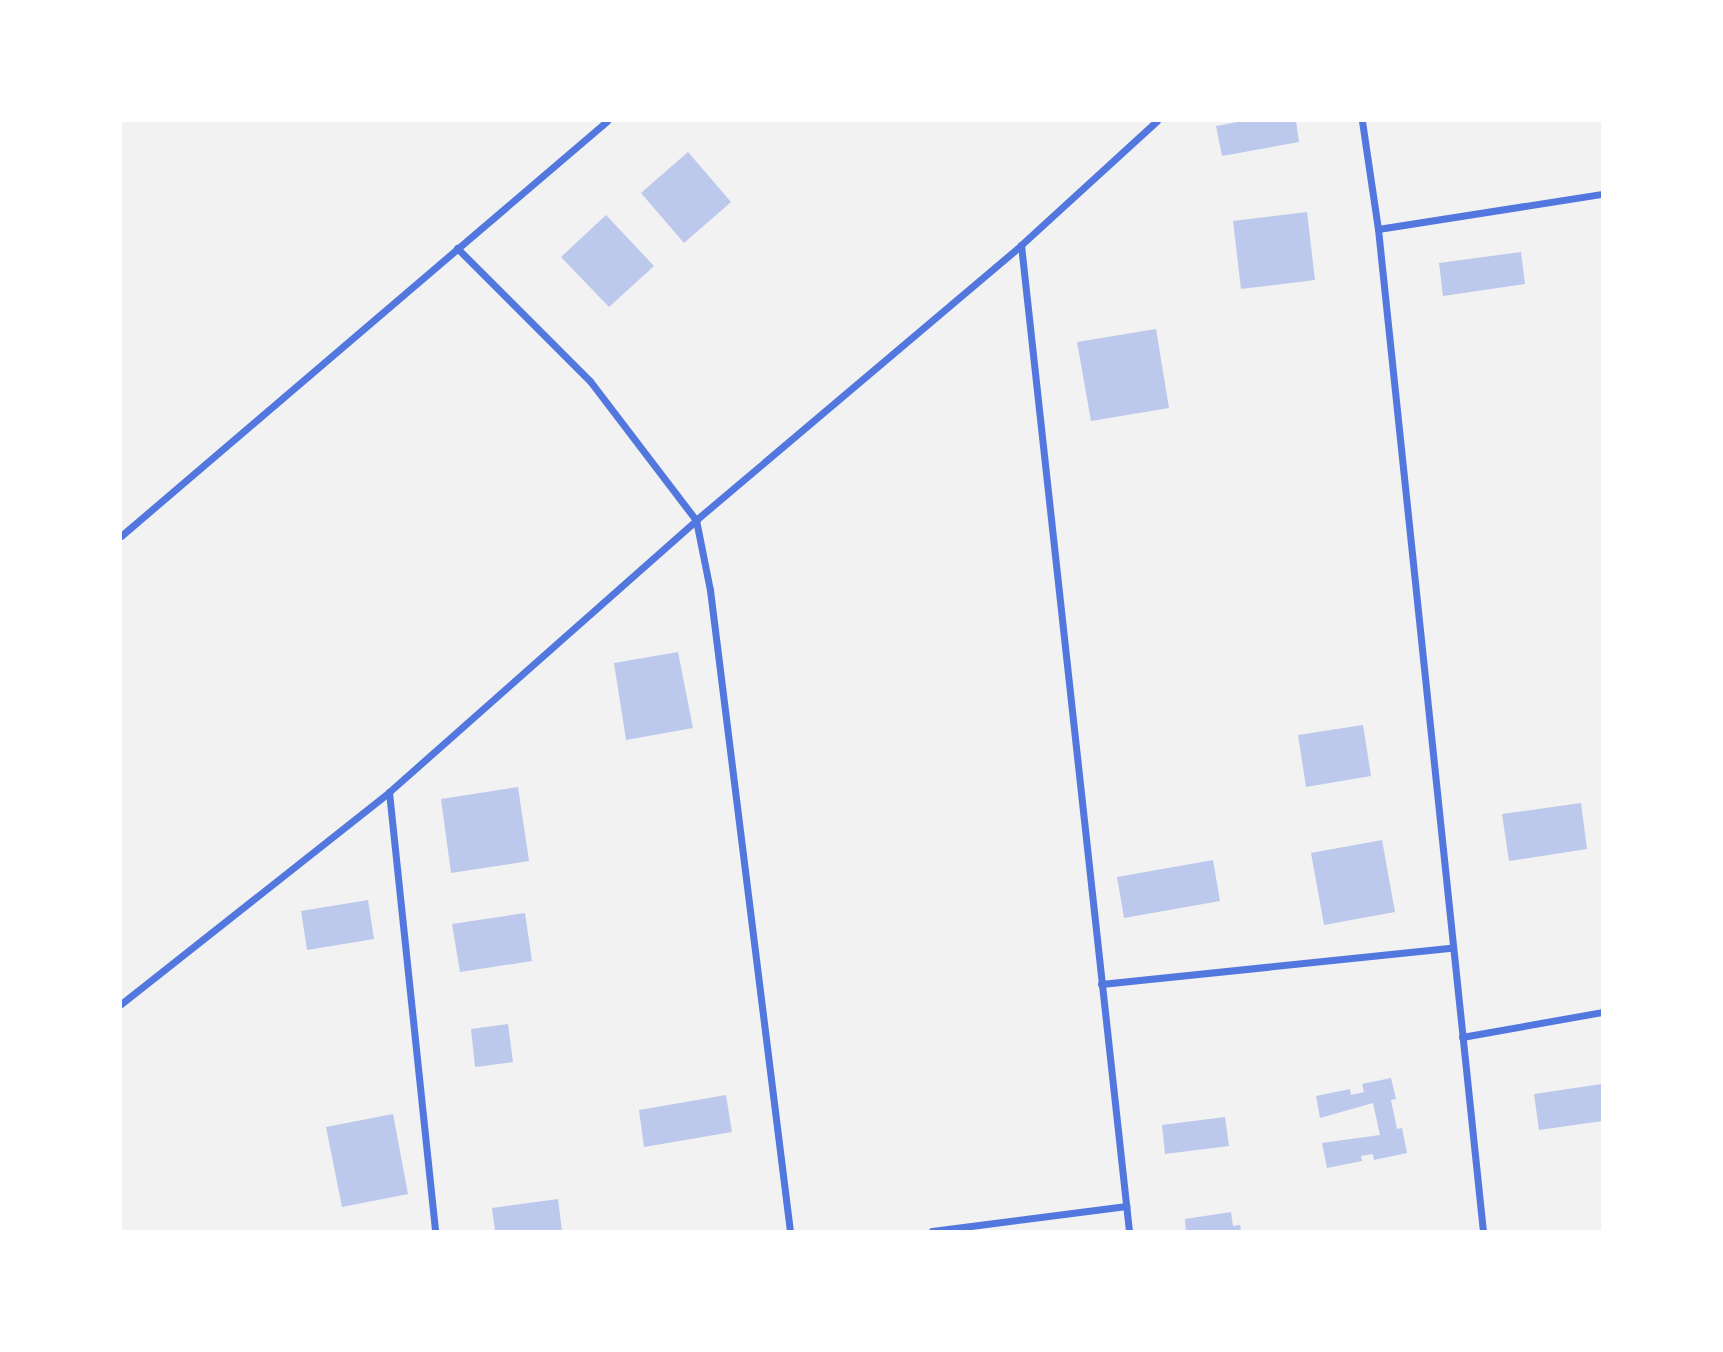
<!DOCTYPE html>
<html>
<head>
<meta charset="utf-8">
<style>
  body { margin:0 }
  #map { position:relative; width:1723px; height:1352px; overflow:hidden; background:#f2f2f2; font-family:"IBM Plex Serif",serif }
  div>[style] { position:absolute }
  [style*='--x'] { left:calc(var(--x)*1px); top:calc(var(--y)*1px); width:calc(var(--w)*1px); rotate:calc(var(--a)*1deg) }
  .building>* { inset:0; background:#bdc9ec }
  .minor>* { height:7px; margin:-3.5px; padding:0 3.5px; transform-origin:3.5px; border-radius:3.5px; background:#5277de }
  span { translate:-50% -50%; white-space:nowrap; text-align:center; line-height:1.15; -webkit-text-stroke:5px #fff; paint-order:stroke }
  .frame { position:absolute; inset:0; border:122px solid #fff; pointer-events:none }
</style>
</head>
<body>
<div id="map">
  <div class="building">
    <i style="clip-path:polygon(1243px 121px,1296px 121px,1299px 142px,1222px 156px,1216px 126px)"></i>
    <i style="clip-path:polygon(688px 152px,731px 202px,684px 243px,641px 193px)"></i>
    <i style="clip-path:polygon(1307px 212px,1315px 280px,1241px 289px,1233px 221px)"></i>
    <i style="clip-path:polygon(606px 215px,654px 266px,609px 307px,561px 257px)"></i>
    <i style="clip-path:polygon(1521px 252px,1525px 284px,1443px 296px,1439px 263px)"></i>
    <i style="clip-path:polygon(1156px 329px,1169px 408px,1091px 421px,1077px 342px)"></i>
    <i style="clip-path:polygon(678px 652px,693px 728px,626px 740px,614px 663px)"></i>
    <i style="clip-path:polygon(1363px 725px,1371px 776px,1306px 787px,1298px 735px)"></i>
    <i style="clip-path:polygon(518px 787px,529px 861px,451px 873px,441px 799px)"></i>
    <i style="clip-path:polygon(1581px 803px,1587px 849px,1509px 861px,1502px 814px)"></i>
    <i style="clip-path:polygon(1382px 840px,1395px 912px,1324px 925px,1311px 853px)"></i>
    <i style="clip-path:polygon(1213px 860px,1220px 901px,1124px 918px,1117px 877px)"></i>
    <i style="clip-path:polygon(368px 900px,374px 939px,307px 950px,301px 911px)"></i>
    <i style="clip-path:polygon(525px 913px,532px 961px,460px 972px,452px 924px)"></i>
    <i style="clip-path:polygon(508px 1024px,513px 1062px,475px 1067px,471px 1029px)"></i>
    <i style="clip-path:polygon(1391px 1078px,1396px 1099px,1391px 1100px,1397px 1129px,1402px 1128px,1407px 1153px,1374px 1160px,1373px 1154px,1361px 1156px,1362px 1161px,1327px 1168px,1322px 1143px,1380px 1135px,1373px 1103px,1320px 1118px,1316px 1096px,1350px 1089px,1351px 1095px,1364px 1092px,1362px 1084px)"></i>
    <i style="clip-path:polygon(1602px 1084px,1602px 1121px,1539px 1130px,1534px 1094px)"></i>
    <i style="clip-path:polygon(726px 1095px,732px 1132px,644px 1147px,639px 1110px)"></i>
    <i style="clip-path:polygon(393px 1114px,408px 1194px,342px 1207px,326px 1127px)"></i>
    <i style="clip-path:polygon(1225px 1117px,1229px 1146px,1165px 1154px,1162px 1125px)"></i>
    <i style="clip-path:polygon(558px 1199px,562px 1231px,495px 1231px,492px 1208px)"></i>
    <i style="clip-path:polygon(1231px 1212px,1233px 1226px,1240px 1225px,1241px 1231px,1186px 1231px,1185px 1219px)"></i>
  </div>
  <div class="minor">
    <i style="--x:1362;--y:121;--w:109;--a:81.6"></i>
    <i style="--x:1378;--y:229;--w:1007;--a:84.02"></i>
    <i style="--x:1378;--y:229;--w:227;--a:-8.9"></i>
    <i style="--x:1021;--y:245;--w:992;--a:83.75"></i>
    <i style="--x:457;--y:248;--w:188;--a:45"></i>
    <i style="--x:590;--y:381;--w:175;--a:52.7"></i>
    <i style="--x:696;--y:520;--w:71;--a:78.7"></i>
    <i style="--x:710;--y:590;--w:646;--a:82.89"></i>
    <i style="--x:121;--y:536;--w:639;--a:-40.49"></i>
    <i style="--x:389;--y:792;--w:441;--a:84"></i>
    <i style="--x:1101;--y:984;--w:352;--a:-5.9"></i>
    <i style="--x:121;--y:1004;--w:342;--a:-38.3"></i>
    <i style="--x:389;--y:792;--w:410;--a:-41.5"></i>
    <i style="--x:696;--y:520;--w:426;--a:-40.2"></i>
    <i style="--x:1021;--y:245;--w:184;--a:-42.4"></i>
    <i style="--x:1462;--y:1037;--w:142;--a:-10.1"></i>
    <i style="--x:932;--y:1231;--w:196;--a:-7.3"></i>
  </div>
  <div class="frame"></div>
</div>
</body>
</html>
